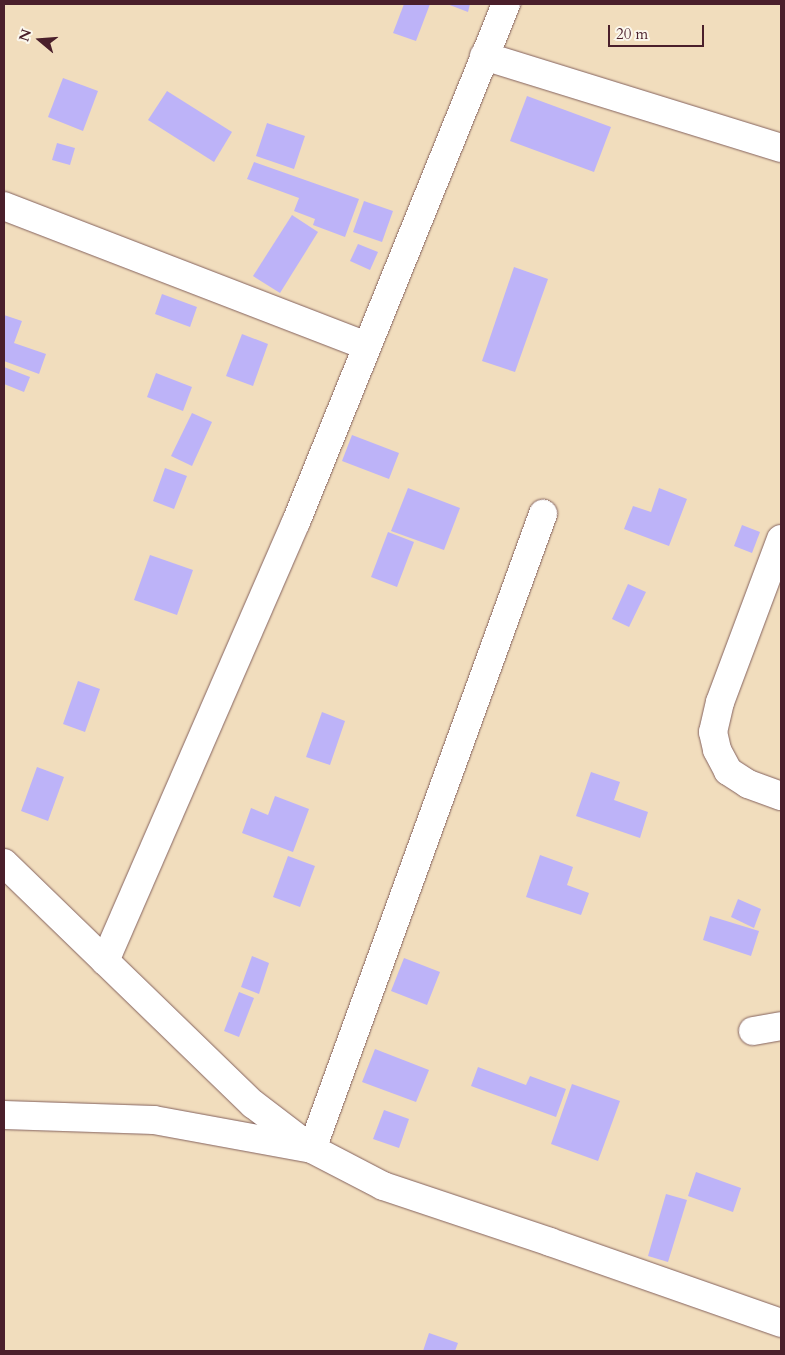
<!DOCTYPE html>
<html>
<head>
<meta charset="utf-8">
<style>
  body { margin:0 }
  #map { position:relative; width:785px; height:1355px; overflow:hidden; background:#f1ddbd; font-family:Cardo,serif }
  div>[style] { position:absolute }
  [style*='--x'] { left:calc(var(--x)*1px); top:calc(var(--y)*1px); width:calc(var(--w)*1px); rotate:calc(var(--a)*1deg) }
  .building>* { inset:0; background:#bdb3f8 }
  .roads { filter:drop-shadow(0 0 1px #84625e) drop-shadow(0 0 1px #84625e) }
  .minor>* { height:28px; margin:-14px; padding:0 14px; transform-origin:14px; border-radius:14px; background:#fff }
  span { translate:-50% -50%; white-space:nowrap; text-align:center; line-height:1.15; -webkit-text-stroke:4px #fbf7ec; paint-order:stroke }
  .frame { position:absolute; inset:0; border:5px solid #4a1f2b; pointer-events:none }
  .north { position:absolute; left:15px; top:15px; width:50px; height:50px; -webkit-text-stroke:4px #fbf7ec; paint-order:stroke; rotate:288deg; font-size:14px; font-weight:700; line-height:20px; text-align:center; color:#4a1f2b }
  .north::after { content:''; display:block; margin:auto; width:18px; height:22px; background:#4a1f2b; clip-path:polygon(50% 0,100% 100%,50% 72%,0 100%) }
  .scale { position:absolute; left:608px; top:25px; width:96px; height:22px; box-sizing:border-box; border:2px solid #4a1f2b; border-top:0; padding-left:6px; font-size:15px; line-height:18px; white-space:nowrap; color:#4a1f2b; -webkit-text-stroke:4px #fbf7ec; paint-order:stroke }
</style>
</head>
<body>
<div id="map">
  <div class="building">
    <i style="clip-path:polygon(404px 4px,430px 4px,416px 41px,393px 33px)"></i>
    <i style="clip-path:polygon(447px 4px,470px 4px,468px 12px)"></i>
    <i style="clip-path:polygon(63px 78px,98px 91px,83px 131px,48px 117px)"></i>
    <i style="clip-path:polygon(167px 91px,232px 132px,214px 162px,148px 120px)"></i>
    <i style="clip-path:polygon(527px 96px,611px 127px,594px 172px,510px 141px)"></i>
    <i style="clip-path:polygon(267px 123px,305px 136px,294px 169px,256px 156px)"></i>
    <i style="clip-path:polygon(57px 143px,75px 148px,70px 165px,52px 160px)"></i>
    <i style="clip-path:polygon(254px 162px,359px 199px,345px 237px,313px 225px,315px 219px,294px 211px,299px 198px,247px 179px)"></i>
    <i style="clip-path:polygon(364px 201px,393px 211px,382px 242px,353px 232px)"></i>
    <i style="clip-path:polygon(292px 215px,318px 232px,280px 293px,253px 276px)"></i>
    <i style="clip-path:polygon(358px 244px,378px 252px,370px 270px,350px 261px)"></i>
    <i style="clip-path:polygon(514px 267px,548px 279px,515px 372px,482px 361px)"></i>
    <i style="clip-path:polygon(162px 294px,197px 307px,190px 327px,155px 314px)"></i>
    <i style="clip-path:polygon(4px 315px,22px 321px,14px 343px,46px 354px,39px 374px,4px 361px)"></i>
    <i style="clip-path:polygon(242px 334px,268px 344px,253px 386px,226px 376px)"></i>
    <i style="clip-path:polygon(4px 367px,30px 377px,24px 392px,4px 384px)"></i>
    <i style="clip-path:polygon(156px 373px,192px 387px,183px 411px,147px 397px)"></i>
    <i style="clip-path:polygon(192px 413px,212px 422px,192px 466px,171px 456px)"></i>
    <i style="clip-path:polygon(352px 435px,399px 453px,389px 479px,342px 461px)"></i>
    <i style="clip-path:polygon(165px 468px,187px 476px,174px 509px,153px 501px)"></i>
    <i style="clip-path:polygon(408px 488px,460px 508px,444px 550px,391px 531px)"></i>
    <i style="clip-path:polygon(659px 488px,687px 499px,669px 546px,624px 529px,633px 506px,651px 512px)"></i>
    <i style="clip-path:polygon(742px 525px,760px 532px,752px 553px,734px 546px)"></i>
    <i style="clip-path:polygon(388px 532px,414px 542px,397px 587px,371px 577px)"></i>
    <i style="clip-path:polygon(150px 555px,193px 570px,177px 615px,134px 600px)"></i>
    <i style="clip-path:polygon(628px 584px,646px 592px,629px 627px,612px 619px)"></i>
    <i style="clip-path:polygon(78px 681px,100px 689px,85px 732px,63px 724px)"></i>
    <i style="clip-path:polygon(322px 712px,345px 721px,330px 765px,306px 757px)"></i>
    <i style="clip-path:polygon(37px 767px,64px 777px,48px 821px,21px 811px)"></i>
    <i style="clip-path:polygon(591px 772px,620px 782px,614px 800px,648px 812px,640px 838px,576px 816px)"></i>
    <i style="clip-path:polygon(275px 796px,309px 809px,293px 852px,242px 833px,251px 808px,268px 815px)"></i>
    <i style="clip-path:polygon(540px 855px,573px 867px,567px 885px,589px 893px,581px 915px,526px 897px)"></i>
    <i style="clip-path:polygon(288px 856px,315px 866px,300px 907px,273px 897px)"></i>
    <i style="clip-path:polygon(738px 899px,761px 909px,754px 928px,731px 917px)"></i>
    <i style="clip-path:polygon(710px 916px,759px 931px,751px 956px,703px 940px)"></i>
    <i style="clip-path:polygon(252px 956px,269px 963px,259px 994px,241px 987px)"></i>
    <i style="clip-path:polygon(404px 958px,440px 972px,427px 1005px,391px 991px)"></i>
    <i style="clip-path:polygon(239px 992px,254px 998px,239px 1037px,224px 1031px)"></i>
    <i style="clip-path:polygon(375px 1049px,429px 1070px,416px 1102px,362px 1082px)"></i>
    <i style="clip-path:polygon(478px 1067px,526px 1085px,530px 1076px,566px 1089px,556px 1117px,471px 1086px)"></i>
    <i style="clip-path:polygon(572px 1084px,620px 1101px,598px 1161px,551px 1144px)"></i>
    <i style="clip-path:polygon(384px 1110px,409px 1119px,399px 1148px,373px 1139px)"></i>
    <i style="clip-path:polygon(696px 1172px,741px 1188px,733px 1212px,688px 1196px)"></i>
    <i style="clip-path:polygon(666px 1194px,687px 1200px,668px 1262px,648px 1256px)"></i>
    <i style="clip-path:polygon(429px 1333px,458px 1343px,455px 1351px,423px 1351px)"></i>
  </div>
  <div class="roads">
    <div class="minor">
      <i style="--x:484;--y:56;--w:311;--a:17.2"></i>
      <i style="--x:4;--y:206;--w:388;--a:21.1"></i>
      <i style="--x:781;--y:539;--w:174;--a:110.5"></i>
      <i style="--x:720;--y:702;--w:31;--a:103"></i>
      <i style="--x:713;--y:732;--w:18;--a:77"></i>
      <i style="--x:717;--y:750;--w:24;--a:62"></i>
      <i style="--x:728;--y:771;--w:24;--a:33"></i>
      <i style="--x:748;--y:784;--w:35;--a:20"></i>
      <i style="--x:4;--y:863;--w:347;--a:44.1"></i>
      <i style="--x:253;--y:1104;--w:74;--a:37.3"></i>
      <i style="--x:312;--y:1149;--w:80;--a:27.5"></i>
      <i style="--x:383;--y:1186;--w:176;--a:18.5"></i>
      <i style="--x:550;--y:1242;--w:245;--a:19.3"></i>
      <i style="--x:105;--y:961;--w:479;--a:-66.5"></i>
      <i style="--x:296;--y:522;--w:559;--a:-67.93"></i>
      <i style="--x:753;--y:1031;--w:28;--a:-10"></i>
      <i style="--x:4;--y:1115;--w:150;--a:1.9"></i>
      <i style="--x:154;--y:1120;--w:161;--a:10.4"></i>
      <i style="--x:312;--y:1149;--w:676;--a:-70.01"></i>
    </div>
  </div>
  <div class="frame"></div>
  <div class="north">N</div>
  <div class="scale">20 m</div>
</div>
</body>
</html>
